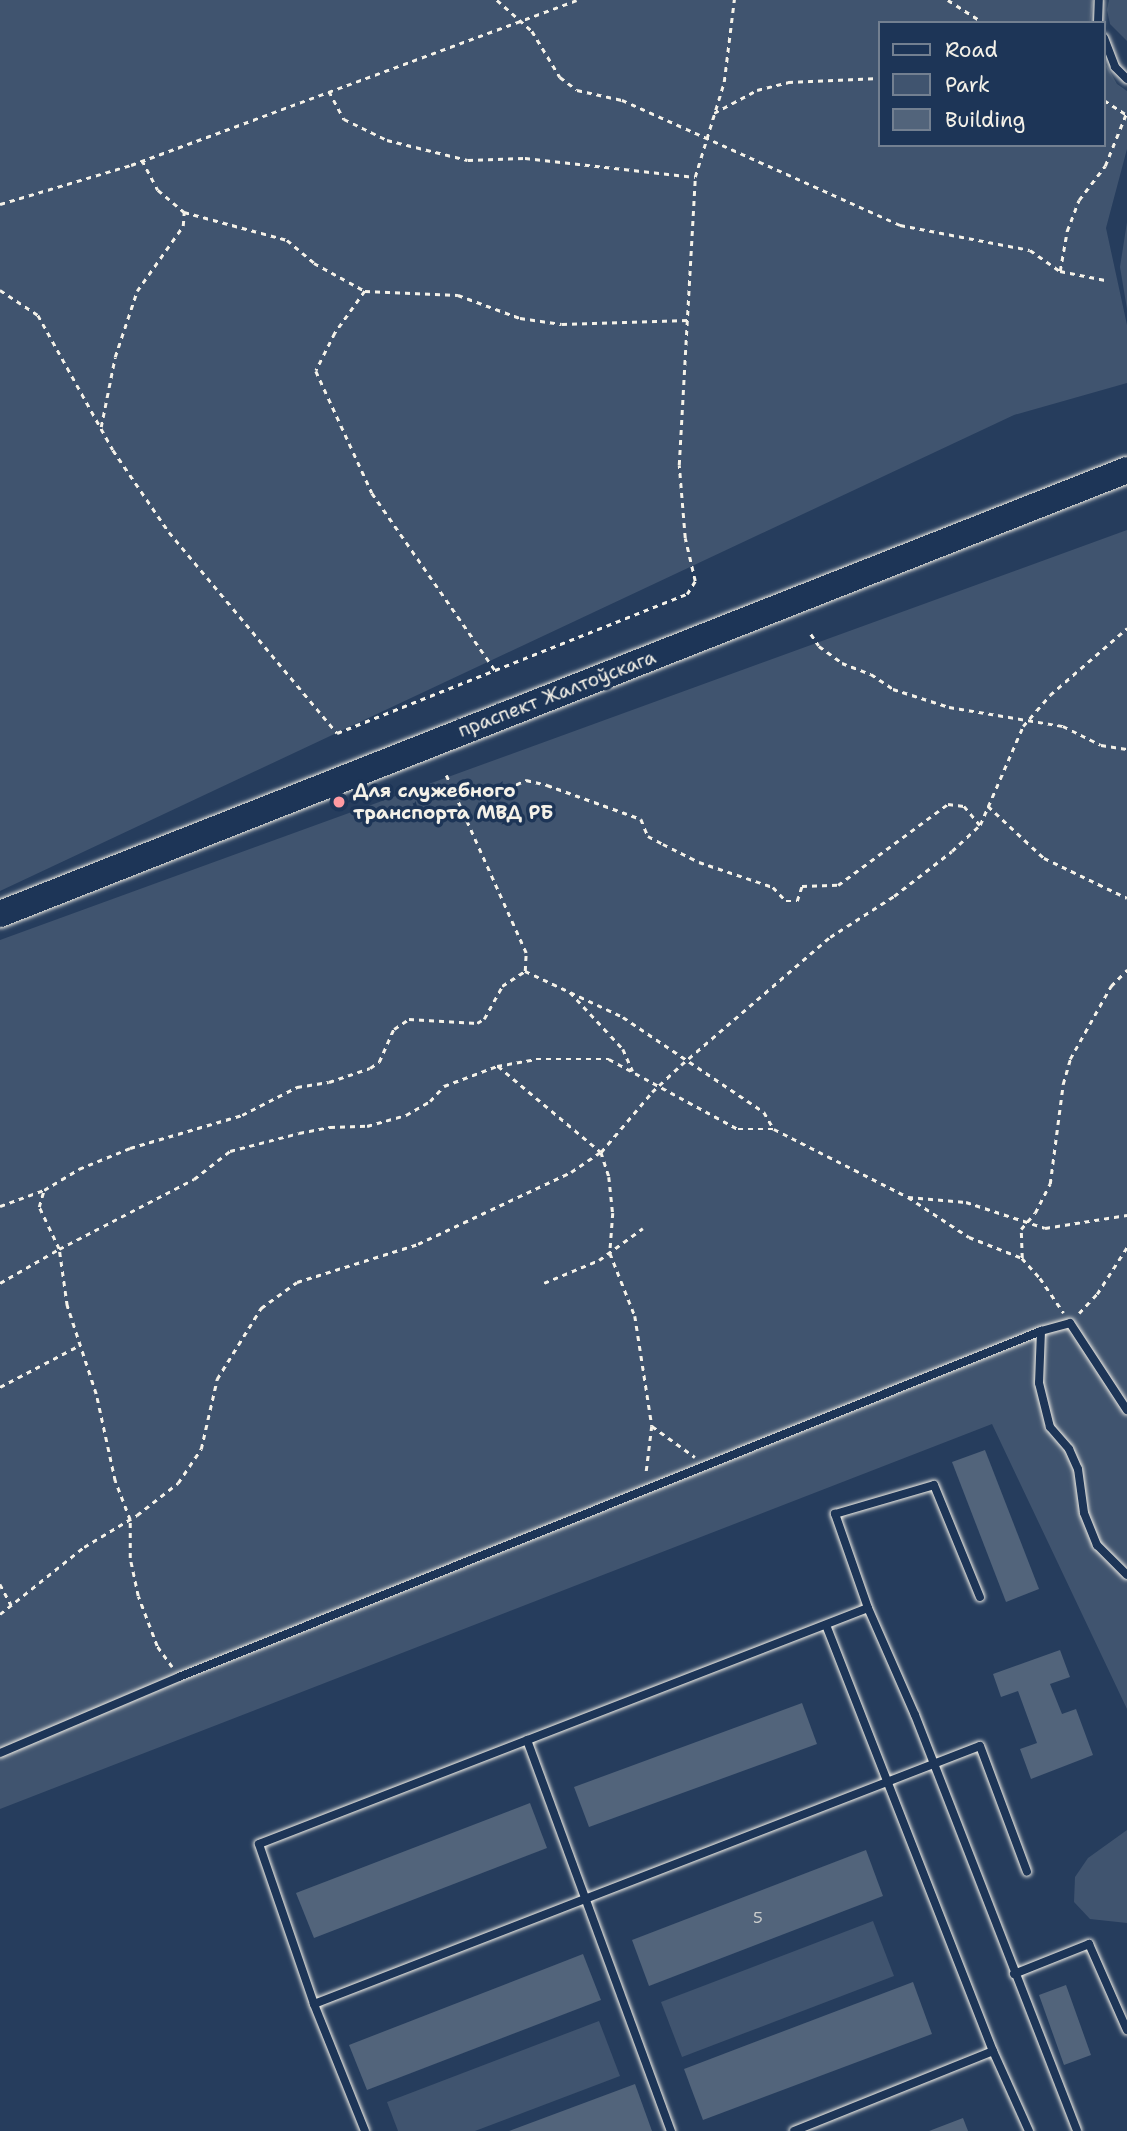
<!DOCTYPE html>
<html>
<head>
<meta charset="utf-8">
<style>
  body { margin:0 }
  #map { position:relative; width:1127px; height:2131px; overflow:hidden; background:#263d5d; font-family:"Shantell Sans",sans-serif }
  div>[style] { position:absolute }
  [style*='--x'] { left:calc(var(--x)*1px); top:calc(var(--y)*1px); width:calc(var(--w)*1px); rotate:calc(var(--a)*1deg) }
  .green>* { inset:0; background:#40546f }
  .building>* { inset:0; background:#52647b }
  .path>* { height:2.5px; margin-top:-1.25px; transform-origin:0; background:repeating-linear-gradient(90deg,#f4f1e8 0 5px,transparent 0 10px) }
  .roads { filter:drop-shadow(0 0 2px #f4f1e8) drop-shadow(0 0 2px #f4f1e8) }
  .service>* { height:8px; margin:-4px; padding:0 4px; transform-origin:4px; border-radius:4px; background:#1d3557 }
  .primary>* { height:26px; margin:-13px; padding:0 13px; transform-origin:13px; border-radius:13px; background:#1d3557 }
  .dots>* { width:19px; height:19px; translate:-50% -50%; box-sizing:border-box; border:4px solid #1d3557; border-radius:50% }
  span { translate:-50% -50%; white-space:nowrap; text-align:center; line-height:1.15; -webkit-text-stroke:7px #1d3557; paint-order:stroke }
  .number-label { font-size:16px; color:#cccecd }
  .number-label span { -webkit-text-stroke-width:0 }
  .street-label { font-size:19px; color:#f4f1e8 }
  .poi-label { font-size:19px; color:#f4f1e8; font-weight:700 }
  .left { translate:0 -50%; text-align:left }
  .legend { position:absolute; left:878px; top:21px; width:228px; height:126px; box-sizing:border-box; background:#1d3557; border:2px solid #738091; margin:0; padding:9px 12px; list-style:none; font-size:21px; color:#f4f1e8 }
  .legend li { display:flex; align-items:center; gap:14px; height:35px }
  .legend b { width:35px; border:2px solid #738091 }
</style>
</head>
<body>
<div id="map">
  <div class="green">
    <i style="clip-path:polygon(0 0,1093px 0,1090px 23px,880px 23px,880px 145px,1104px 145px,1104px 61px,1117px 84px,1127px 91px,1127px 149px,1106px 228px,1127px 325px,1127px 383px,1014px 415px,0 891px)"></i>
    <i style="clip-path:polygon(1109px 0,1127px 0,1127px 41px,1110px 24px,1107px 10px)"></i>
    <i style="clip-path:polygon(1127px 222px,1127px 309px,1120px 267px)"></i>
    <i style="clip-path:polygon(1127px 530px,1127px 1709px,992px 1424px,0 1809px,0 940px)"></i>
    <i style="clip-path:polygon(1127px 1830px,1127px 1923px,1090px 1919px,1074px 1902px,1075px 1877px,1088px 1858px)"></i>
    <i style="clip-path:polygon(873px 1921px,894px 1976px,682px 2057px,661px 2002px)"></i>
    <i style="clip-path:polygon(599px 2021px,620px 2076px,475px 2131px,398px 2131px,387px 2102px)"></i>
  </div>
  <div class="building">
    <i style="clip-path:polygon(985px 1450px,1039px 1589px,1006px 1602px,952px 1462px)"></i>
    <i style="clip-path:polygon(1060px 1650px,1070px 1677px,1050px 1684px,1062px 1714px,1076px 1709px,1093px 1755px,1031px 1779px,1020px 1749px,1037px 1743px,1018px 1691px,1001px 1697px,993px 1674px)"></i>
    <i style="clip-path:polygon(802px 1703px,817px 1744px,589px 1827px,574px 1787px)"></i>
    <i style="clip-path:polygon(530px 1803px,547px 1848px,314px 1938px,296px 1893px)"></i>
    <i style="clip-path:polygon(866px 1850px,883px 1896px,649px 1986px,632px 1940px)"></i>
    <i style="clip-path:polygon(583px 1954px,601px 2000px,367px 2090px,349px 2045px)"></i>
    <i style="clip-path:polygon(913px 1982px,932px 2034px,703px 2120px,684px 2069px)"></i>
    <i style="clip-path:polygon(1066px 1985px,1091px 2055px,1064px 2065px,1039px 1995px)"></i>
    <i style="clip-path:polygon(635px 2084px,652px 2131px,509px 2131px)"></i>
    <i style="clip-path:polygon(963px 2118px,968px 2131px,929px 2131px)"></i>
  </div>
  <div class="path">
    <i style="--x:497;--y:0;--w:47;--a:41.5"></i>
    <i style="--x:532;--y:31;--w:54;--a:58.7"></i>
    <i style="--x:560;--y:77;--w:21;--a:37"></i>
    <i style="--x:577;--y:90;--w:46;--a:12.5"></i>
    <i style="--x:622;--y:100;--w:305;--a:24.2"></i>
    <i style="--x:900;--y:225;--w:132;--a:10.9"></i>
    <i style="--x:1030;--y:250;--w:37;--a:35"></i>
    <i style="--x:1060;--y:271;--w:46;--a:11.3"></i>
    <i style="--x:948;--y:0;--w:43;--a:32.6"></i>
    <i style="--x:329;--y:91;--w:32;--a:62"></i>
    <i style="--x:344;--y:119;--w:48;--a:26"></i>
    <i style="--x:387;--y:140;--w:83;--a:13.9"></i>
    <i style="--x:468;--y:160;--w:57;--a:-2"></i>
    <i style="--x:525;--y:158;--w:171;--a:6.4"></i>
    <i style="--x:1104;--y:100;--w:27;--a:33"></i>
    <i style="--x:714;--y:113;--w:49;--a:-28.1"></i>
    <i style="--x:757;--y:90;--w:32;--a:-14"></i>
    <i style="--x:788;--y:82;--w:92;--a:-2.5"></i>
    <i style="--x:142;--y:160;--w:34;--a:62"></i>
    <i style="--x:158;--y:190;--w:34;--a:40"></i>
    <i style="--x:184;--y:212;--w:107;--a:15.2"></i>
    <i style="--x:287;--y:240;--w:35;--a:40"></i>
    <i style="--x:314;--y:263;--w:58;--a:28.8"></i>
    <i style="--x:365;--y:291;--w:93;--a:2.5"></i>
    <i style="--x:458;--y:295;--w:66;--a:20.4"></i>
    <i style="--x:520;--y:318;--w:42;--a:8.1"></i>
    <i style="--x:562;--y:324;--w:126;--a:-1.8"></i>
    <i style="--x:0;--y:204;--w:137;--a:-16.6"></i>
    <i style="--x:131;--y:165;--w:475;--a:-20.3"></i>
    <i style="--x:1060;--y:271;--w:41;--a:-80.1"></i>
    <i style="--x:1067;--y:231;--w:33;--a:-69"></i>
    <i style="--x:1079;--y:200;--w:43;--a:-52.6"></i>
    <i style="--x:1105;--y:166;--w:56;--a:-68"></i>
    <i style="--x:0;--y:290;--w:45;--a:33.3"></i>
    <i style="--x:38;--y:315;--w:154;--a:60.9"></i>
    <i style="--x:113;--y:450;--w:99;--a:55.7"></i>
    <i style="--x:169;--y:532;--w:262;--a:50.1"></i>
    <i style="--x:337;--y:733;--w:377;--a:-21.7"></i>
    <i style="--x:687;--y:594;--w:15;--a:-58"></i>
    <i style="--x:695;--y:581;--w:44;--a:-103.1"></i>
    <i style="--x:685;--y:538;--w:73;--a:-94.7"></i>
    <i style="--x:679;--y:465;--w:288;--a:-86.8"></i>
    <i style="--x:695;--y:177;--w:99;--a:-73"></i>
    <i style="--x:724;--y:82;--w:83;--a:-83"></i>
    <i style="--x:365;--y:291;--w:52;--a:125.5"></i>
    <i style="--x:335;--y:333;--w:42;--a:116.6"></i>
    <i style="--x:316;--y:371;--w:134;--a:65.3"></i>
    <i style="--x:372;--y:493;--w:216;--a:55.2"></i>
    <i style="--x:101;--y:427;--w:71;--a:-78.7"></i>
    <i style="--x:115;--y:357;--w:70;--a:-71.6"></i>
    <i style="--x:137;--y:291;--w:80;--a:-54.7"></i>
    <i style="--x:183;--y:226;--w:14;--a:-86"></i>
    <i style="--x:811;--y:634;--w:14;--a:56"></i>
    <i style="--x:819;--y:646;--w:29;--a:36"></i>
    <i style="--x:842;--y:663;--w:31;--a:21"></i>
    <i style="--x:871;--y:674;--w:27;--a:34"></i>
    <i style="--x:893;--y:689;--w:59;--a:17.8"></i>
    <i style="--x:949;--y:707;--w:116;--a:9.5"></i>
    <i style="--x:1063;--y:726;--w:42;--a:26.6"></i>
    <i style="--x:1101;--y:745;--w:26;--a:9"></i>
    <i style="--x:454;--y:794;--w:37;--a:-11"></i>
    <i style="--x:490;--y:787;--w:10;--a:37"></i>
    <i style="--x:498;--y:793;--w:31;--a:-25"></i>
    <i style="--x:526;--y:780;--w:22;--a:13"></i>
    <i style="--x:547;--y:785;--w:100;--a:19.9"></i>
    <i style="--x:641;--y:819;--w:18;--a:68"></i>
    <i style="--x:648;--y:836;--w:17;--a:28"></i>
    <i style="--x:663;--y:844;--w:40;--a:26.6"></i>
    <i style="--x:699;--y:862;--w:78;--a:18.7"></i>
    <i style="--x:773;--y:887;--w:19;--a:47"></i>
    <i style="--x:786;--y:901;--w:11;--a:0"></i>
    <i style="--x:797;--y:901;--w:16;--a:-72"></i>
    <i style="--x:802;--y:886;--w:36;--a:-2"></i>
    <i style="--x:838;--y:885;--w:137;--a:-36.4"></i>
    <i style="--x:948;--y:804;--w:16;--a:7"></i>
    <i style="--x:964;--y:806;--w:25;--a:50"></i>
    <i style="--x:988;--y:806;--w:76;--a:42.9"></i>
    <i style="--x:1044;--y:858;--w:92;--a:25.7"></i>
    <i style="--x:525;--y:971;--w:108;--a:25.1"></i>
    <i style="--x:623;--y:1017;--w:170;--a:34"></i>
    <i style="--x:764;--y:1112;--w:20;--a:60"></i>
    <i style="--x:774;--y:1129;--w:150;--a:26.9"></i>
    <i style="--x:908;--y:1197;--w:73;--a:33.3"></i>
    <i style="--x:969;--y:1237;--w:57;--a:21.6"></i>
    <i style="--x:1022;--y:1258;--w:27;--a:48"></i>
    <i style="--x:1040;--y:1278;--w:42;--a:55.6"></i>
    <i style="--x:570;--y:992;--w:78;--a:47.1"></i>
    <i style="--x:623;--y:1049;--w:24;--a:66"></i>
    <i style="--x:498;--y:1066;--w:134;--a:39.9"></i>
    <i style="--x:601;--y:1152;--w:26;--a:72"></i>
    <i style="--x:609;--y:1177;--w:36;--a:84"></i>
    <i style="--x:613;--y:1213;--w:40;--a:94.3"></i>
    <i style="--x:610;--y:1253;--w:68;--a:68.4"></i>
    <i style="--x:635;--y:1316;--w:111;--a:81.2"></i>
    <i style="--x:652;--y:1426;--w:49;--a:97"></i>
    <i style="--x:908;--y:1197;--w:58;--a:4.9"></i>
    <i style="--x:966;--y:1202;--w:83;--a:18.2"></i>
    <i style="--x:1045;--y:1228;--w:83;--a:-9"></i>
    <i style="--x:0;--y:1206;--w:47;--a:-20"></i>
    <i style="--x:1022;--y:1258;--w:29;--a:-92"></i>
    <i style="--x:1021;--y:1229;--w:21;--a:-49"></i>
    <i style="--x:1035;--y:1213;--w:33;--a:-63"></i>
    <i style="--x:1050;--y:1184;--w:101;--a:-82.6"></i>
    <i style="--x:1063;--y:1084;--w:26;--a:-74"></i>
    <i style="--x:1070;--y:1059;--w:84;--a:-60.7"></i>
    <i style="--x:1111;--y:986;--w:23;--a:-45"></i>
    <i style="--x:0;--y:1283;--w:68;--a:-30"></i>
    <i style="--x:59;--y:1249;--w:152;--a:-27.4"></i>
    <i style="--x:194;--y:1179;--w:46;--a:-37.9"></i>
    <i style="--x:230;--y:1151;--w:71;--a:-14.6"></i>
    <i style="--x:299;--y:1133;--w:32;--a:-11"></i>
    <i style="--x:330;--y:1127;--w:37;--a:-2"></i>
    <i style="--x:367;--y:1126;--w:41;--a:-15.8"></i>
    <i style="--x:406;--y:1115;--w:28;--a:-30"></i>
    <i style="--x:430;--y:1101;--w:21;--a:-47"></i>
    <i style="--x:444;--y:1086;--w:57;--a:-20.7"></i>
    <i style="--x:497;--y:1066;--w:40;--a:-10"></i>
    <i style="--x:536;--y:1059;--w:73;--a:0"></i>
    <i style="--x:609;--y:1059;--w:147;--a:28.5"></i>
    <i style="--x:738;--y:1129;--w:36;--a:0"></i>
    <i style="--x:544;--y:1283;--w:60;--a:-22.7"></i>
    <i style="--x:599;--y:1260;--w:54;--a:-36"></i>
    <i style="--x:1079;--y:1313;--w:26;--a:-47"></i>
    <i style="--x:1097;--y:1294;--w:56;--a:-57.4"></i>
    <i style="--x:0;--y:1387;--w:90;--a:-27.7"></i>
    <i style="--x:652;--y:1426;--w:53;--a:35.8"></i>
    <i style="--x:0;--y:1584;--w:24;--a:62"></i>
    <i style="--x:0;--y:1614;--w:107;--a:-38.6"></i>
    <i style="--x:84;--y:1547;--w:62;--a:-31.1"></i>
    <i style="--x:137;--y:1515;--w:52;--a:-38"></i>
    <i style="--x:178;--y:1483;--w:41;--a:-55.9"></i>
    <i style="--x:201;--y:1449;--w:72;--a:-77.1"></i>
    <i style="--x:217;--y:1379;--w:84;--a:-58.2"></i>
    <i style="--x:261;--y:1308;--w:44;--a:-35.8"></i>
    <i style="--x:297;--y:1282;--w:127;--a:-17.4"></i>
    <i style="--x:418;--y:1244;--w:169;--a:-25.2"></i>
    <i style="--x:571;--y:1172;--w:36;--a:-34"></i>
    <i style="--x:601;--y:1152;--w:79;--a:-49.6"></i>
    <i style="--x:652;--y:1092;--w:40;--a:-43"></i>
    <i style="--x:681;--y:1065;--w:196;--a:-40.7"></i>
    <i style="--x:830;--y:937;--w:76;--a:-32.6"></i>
    <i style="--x:894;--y:896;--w:73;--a:-37.8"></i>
    <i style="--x:952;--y:851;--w:38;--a:-43"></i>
    <i style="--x:980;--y:825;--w:108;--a:-66.5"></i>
    <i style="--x:1023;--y:726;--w:41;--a:-48.9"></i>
    <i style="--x:1050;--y:695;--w:102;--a:-41"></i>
    <i style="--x:172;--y:1667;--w:26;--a:-126"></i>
    <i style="--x:157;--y:1646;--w:53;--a:-110.8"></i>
    <i style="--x:138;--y:1596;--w:39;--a:-102"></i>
    <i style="--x:130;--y:1558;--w:38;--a:-90"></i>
    <i style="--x:130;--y:1520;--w:42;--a:-111"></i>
    <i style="--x:115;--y:1481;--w:89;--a:-102.3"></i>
    <i style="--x:96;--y:1394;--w:93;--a:-108.2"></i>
    <i style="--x:67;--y:1306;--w:58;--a:-98"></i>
    <i style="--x:59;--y:1249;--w:47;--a:-115.5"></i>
    <i style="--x:39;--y:1207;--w:18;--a:-74"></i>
    <i style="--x:44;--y:1190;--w:41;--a:-31"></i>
    <i style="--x:79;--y:1169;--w:55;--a:-22.4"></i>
    <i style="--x:130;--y:1148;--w:117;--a:-16.4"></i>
    <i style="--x:242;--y:1115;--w:62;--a:-27"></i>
    <i style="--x:297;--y:1087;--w:32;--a:-9"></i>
    <i style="--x:329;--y:1082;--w:43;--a:-18.9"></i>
    <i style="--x:370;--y:1068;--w:11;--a:-34"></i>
    <i style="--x:379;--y:1062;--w:36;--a:-66"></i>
    <i style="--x:394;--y:1029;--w:18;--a:-34"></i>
    <i style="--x:409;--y:1019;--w:68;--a:3.4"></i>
    <i style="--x:477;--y:1023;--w:8;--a:-30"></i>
    <i style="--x:484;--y:1019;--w:38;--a:-61"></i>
    <i style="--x:502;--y:986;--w:27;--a:-33"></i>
    <i style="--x:525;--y:971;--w:18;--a:-87"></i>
    <i style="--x:526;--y:953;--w:195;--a:-114.2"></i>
  </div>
  <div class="roads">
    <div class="service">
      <i style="--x:1098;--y:23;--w:23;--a:-88"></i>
      <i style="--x:1104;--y:38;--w:31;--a:69"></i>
      <i style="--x:1115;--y:67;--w:17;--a:45"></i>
      <i style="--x:1041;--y:1331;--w:52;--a:92.2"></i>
      <i style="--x:1039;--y:1383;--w:45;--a:76"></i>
      <i style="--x:1050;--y:1427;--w:29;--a:49"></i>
      <i style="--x:1069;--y:1449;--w:22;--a:66"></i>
      <i style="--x:1078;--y:1469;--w:44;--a:82.2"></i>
      <i style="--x:1084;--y:1513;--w:35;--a:68"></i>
      <i style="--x:1097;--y:1545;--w:42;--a:45"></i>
      <i style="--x:868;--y:1608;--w:100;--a:-109.3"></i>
      <i style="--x:835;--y:1514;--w:103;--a:-16.3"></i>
      <i style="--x:934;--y:1485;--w:121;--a:67.7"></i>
      <i style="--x:826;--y:1625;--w:458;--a:68.6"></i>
      <i style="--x:993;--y:2051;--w:88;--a:65.8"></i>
      <i style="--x:527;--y:1740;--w:417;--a:69.8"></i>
      <i style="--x:0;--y:1753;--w:194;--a:-23"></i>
      <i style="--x:179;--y:1677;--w:929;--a:-21.87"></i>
      <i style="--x:1041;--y:1331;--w:30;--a:-15"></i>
      <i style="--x:1070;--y:1323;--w:104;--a:56.8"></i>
      <i style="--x:1014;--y:1974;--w:81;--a:-21.8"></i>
      <i style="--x:1089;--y:1944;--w:94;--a:66.2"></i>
      <i style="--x:314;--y:2004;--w:714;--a:-21.18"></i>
      <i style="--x:980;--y:1746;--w:134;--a:69.5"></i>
      <i style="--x:365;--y:2131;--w:137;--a:-111.9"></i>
      <i style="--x:314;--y:2004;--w:169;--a:-109"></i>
      <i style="--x:259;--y:1844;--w:653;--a:-21.18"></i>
      <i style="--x:868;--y:1608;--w:117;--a:66.3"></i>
      <i style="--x:915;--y:1715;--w:446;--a:68.7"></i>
      <i style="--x:794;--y:2131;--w:214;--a:-21.9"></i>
    </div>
    <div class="primary">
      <i style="--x:0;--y:914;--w:1211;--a:-21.5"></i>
    </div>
  </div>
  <div class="dots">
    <i style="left:339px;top:802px;background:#ff9aa2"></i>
  </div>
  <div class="number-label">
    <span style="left:758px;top:1918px">5</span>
  </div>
  <div class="street-label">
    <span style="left:557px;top:694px;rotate:-21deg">праспект Жалтоўскага</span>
  </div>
  <div class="poi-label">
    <span class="left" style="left:353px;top:802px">Для служебного<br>транспорта МВД РБ</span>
  </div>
  <ul class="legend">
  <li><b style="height:9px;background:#1d3557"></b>Road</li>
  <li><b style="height:19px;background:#40546f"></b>Park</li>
  <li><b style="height:19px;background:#52647b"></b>Building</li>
  </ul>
</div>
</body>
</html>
